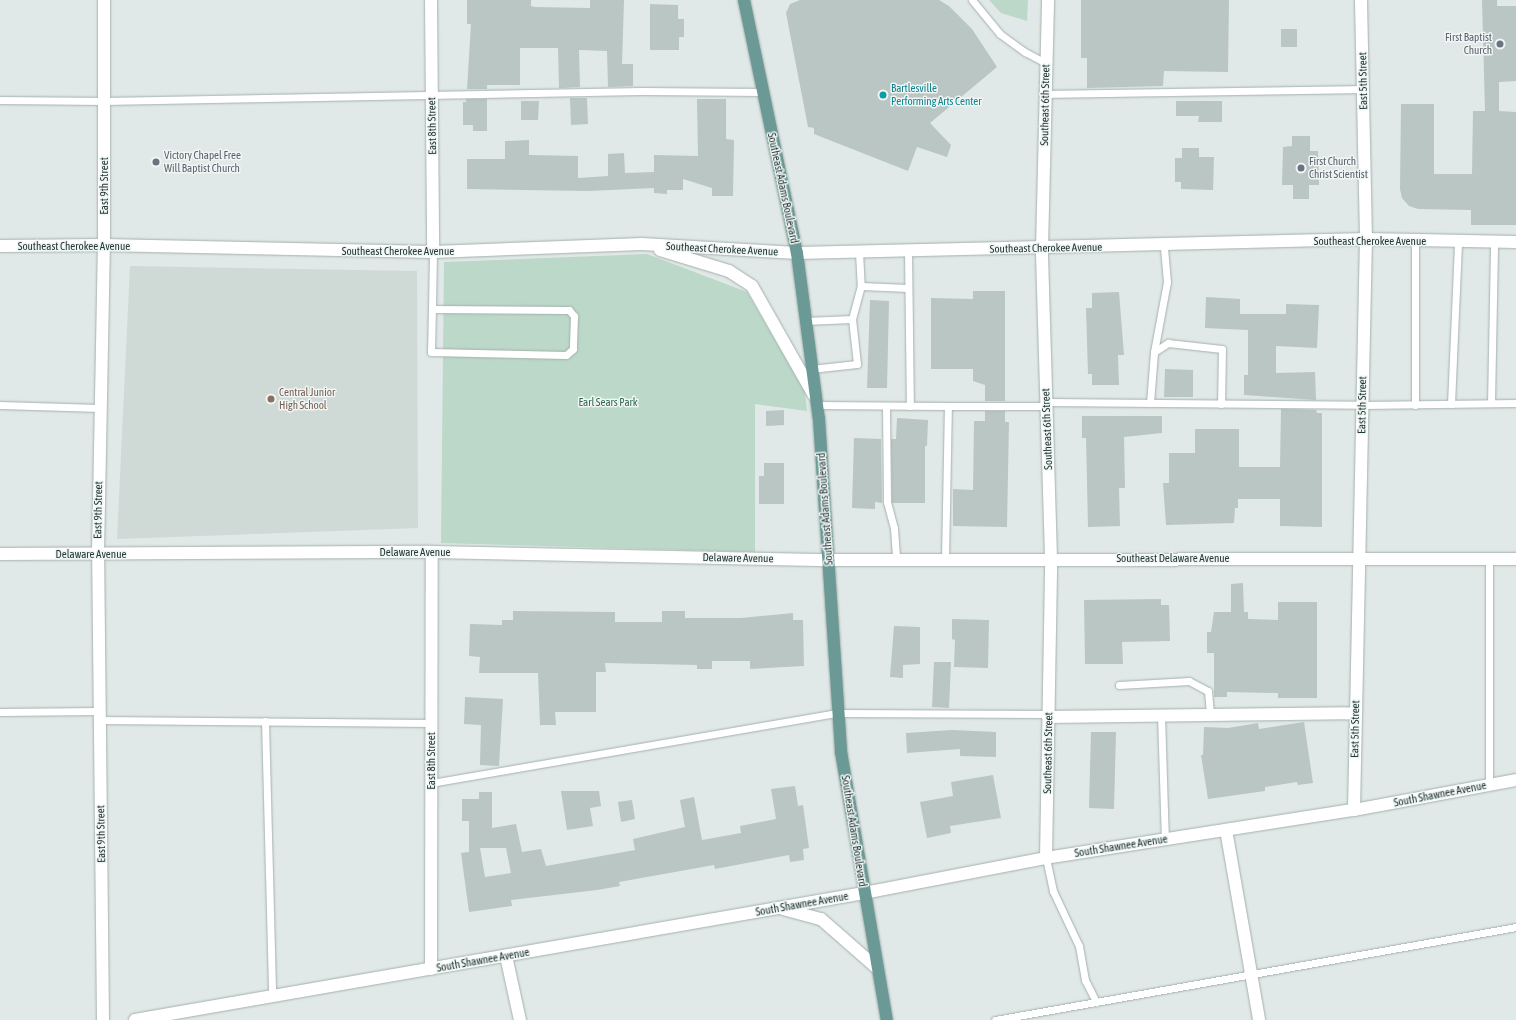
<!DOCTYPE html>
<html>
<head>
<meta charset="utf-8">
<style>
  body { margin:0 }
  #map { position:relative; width:1516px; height:1020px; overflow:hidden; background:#e0e9e7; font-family:"Asap Condensed",sans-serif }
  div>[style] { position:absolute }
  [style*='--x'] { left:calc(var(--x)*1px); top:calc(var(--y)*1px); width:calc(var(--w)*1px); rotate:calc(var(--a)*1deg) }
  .built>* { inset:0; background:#cfd9d6 }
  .green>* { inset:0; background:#bcd8c8 }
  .building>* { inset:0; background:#b9c6c3 }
  .roads { filter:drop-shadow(0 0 1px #a4b0ae) drop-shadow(0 0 1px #a4b0ae) }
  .lane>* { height:7px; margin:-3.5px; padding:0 3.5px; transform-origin:3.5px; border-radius:3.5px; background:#fff }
  .street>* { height:12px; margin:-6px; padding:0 6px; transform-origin:6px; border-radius:6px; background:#fff }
  .secondary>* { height:12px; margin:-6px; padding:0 6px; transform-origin:6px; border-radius:6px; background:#fff }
  .primary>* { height:12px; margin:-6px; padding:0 6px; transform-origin:6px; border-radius:6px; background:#6a9996 }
  .dots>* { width:11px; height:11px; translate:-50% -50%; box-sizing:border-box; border:2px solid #f0f6f4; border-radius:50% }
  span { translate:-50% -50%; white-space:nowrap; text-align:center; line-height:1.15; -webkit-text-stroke:3px #f0f6f4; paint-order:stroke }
  .worship-label { font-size:11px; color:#5b616d }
  .right { translate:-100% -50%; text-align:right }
  .left { translate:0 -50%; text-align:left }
  .street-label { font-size:11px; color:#233735 }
  .culture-label { font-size:11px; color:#0d838f }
  .education-label { font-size:11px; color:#785e54 }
  .park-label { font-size:11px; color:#336951 }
</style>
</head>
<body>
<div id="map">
  <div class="built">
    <i style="clip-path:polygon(130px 266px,417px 271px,418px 528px,117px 539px)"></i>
  </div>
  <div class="green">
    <i style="clip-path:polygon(989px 0,1028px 0,1027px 21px,1001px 13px)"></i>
    <i style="clip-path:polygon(647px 254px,747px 292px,805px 392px,807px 411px,755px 404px,755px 552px,441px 543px,444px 262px)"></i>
  </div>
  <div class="building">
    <i style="clip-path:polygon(467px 0,531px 0,531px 6px,535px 7px,590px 8px,590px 0,624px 0,622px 64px,633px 64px,633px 86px,608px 87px,607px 51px,579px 50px,580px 87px,559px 88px,558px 48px,520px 48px,520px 85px,487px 85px,487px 89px,467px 89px,471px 24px,467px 24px)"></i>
    <i style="clip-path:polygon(800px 0,939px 0,949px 6px,972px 29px,997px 67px,930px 123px,951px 145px,947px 157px,917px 147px,908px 171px,814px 134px,814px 128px,808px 127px,786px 13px,790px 4px)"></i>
    <i style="clip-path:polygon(1081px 0,1229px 0,1228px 72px,1164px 71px,1163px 86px,1087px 88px,1087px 58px,1081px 58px)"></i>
    <i style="clip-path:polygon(1482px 0,1497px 0,1497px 6px,1516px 6px,1516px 81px,1499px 82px,1499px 111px,1516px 112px,1516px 225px,1471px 225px,1471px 210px,1418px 209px,1409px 206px,1402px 198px,1400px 189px,1401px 104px,1434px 104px,1434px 174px,1472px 174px,1473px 111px,1485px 111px)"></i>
    <i style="clip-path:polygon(650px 4px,678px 5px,678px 19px,684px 19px,684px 37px,679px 37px,679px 50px,650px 50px)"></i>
    <i style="clip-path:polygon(1281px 29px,1297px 29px,1297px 47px,1281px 47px)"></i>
    <i style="clip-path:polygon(570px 98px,587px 98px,588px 124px,571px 125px)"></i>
    <i style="clip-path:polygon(466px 99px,487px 99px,487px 131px,473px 131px,473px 125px,463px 125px,463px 102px,466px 102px)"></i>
    <i style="clip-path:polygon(697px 99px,726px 99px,726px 139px,734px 140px,733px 196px,712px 196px,712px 188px,683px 179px,683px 190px,667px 190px,667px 194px,654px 193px,654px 188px,588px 191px,467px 189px,467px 159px,505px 159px,505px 141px,529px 140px,529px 155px,578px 156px,578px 178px,608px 176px,608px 154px,624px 153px,625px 173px,654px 172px,654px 155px,698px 156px)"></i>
    <i style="clip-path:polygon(521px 101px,539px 101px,538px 120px,521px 120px)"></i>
    <i style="clip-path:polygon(1176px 101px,1222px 101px,1222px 122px,1198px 122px,1199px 116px,1176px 116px)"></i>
    <i style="clip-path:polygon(1292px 136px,1310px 136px,1310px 151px,1318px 151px,1319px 185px,1309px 185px,1309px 199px,1293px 199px,1293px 185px,1282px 185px,1283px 147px,1292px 146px)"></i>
    <i style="clip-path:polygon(1182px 148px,1199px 148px,1199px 157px,1214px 157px,1213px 190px,1181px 189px,1181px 182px,1175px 182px,1175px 158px,1182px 158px)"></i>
    <i style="clip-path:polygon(973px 291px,1005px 291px,1005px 401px,985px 401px,985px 385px,973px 381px,973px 369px,931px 369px,931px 298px,973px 299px)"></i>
    <i style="clip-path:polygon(1119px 292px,1124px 355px,1118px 355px,1119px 385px,1092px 385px,1092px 374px,1088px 374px,1086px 308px,1092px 308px,1092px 293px)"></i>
    <i style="clip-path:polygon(1206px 297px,1240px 299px,1240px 314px,1286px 314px,1286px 304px,1319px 305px,1317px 348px,1276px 346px,1276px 373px,1315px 372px,1316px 400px,1244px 395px,1244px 375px,1248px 375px,1248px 330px,1205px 328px)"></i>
    <i style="clip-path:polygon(870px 300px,889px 301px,887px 388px,867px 388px)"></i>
    <i style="clip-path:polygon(1165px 369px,1193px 370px,1193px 397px,1164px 397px)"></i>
    <i style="clip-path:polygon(1281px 409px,1316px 410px,1317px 413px,1322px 413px,1322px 527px,1280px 526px,1280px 499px,1238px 499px,1238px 508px,1235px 508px,1234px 523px,1166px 525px,1163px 483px,1169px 483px,1169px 453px,1195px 453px,1195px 429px,1239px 429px,1239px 467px,1280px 467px)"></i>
    <i style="clip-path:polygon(784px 410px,784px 425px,766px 426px,766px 411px)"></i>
    <i style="clip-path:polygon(985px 411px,1005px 411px,1005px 422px,1009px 422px,1007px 527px,953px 526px,953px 489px,973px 490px,974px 421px,985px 421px)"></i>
    <i style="clip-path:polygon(1082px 416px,1162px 416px,1162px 433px,1124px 437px,1125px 488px,1119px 488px,1120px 526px,1088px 527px,1086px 438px,1082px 438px)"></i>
    <i style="clip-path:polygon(897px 418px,928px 420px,927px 446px,925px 446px,925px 503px,892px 503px,891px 439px,896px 439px)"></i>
    <i style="clip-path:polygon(854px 438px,881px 439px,882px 503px,875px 502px,875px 509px,852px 508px)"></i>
    <i style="clip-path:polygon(764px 463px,784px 463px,784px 504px,759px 504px,759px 476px,764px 476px)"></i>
    <i style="clip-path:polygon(1243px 583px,1244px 612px,1248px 612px,1248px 619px,1278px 620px,1278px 602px,1317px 602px,1317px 698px,1278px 698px,1278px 693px,1227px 692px,1227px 697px,1214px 697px,1214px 653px,1207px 653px,1207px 632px,1211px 632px,1214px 612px,1231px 612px,1231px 584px)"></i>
    <i style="clip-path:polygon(1161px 599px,1161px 605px,1169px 605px,1170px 641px,1122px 642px,1123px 664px,1085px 664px,1084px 600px)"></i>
    <i style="clip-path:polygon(513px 611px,615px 612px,615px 622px,662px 622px,662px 611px,685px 611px,685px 618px,741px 618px,793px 613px,793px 620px,803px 620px,804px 666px,750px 669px,750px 661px,712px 661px,712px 669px,697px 669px,697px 665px,605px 663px,606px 672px,596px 672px,596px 712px,555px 712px,556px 725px,540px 725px,538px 673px,479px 673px,480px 657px,469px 656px,470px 624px,502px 625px,502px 620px,513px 620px)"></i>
    <i style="clip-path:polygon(952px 619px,989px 620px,988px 668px,954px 667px,955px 640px,952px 639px)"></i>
    <i style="clip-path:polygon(894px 626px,920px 627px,920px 664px,903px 665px,903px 678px,890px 677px)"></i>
    <i style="clip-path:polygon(934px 662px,951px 662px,949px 708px,932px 707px)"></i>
    <i style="clip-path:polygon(465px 697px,503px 699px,499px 766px,480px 765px,481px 725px,464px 724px)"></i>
    <i style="clip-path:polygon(1304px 722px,1313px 783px,1298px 785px,1297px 782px,1265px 787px,1265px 791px,1208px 799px,1201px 755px,1203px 755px,1204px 727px,1228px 728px,1258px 723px,1259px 729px)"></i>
    <i style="clip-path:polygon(952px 730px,996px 732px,996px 757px,960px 756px,960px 749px,907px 753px,906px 733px)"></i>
    <i style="clip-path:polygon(1091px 732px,1116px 732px,1114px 809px,1089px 808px)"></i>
    <i style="clip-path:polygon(993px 775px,1001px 818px,950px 826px,951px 833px,927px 838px,920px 802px,953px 796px,951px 782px)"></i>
    <i style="clip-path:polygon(evenodd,795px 786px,798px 806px,803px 805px,809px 848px,803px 849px,804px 860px,790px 862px,789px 855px,715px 869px,714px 865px,619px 882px,620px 886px,597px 890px,511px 900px,512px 906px,469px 912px,461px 853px,469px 852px,469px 821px,462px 821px,462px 799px,479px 799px,479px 792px,492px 792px,492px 828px,516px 824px,522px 852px,541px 849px,546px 866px,635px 850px,633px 839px,685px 827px,680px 800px,694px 797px,702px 840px,741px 833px,740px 826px,776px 819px,771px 789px,795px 786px,480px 848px,506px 848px,511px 873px,485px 877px,480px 848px)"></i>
    <i style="clip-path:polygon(561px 791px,599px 791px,601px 806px,590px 808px,593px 826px,567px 830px)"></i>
    <i style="clip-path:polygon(632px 800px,635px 819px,621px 822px,618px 802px)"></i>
  </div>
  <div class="roads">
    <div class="lane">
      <i style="--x:972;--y:0;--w:44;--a:50.5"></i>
      <i style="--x:1000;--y:34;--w:31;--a:36"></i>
      <i style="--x:1025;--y:52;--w:24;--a:28"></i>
      <i style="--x:1045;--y:94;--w:318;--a:-0.9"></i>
      <i style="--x:0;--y:100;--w:104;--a:0.6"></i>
      <i style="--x:104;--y:101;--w:538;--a:-1.06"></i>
      <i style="--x:642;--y:91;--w:121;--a:0.5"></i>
      <i style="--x:1415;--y:240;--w:165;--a:90"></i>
      <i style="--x:908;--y:251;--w:155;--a:89.3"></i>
      <i style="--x:859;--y:252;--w:34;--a:87"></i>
      <i style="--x:861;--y:286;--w:47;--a:2.4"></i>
      <i style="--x:432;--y:309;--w:137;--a:0.4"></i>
      <i style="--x:569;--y:310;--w:8;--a:50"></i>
      <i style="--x:574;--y:316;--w:33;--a:92"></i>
      <i style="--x:573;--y:349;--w:9;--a:139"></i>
      <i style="--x:566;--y:355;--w:135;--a:-178.7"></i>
      <i style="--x:431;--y:352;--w:43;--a:-88.7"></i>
      <i style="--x:432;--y:309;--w:57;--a:-89"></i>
      <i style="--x:805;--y:321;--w:47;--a:-2.4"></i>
      <i style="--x:1154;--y:352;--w:71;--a:-79.5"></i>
      <i style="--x:1167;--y:282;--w:37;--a:-95"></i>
      <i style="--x:811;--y:369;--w:46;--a:-6.2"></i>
      <i style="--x:857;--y:364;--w:45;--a:-96.3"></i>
      <i style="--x:852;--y:319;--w:34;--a:-75"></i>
      <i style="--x:1046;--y:402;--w:316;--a:0.5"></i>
      <i style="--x:1362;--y:405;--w:154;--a:-0.7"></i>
      <i style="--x:1150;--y:403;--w:51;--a:-85.5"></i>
      <i style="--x:1154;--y:352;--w:17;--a:-33"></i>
      <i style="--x:1168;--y:343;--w:54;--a:6.3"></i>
      <i style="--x:1222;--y:349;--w:55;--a:91"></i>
      <i style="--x:1491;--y:403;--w:161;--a:-88.9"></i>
      <i style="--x:1451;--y:404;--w:163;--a:-87.5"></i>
      <i style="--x:0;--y:405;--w:100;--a:1.7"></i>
      <i style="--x:816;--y:405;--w:132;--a:0.4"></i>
      <i style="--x:886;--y:406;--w:96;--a:89.4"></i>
      <i style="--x:887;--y:502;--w:27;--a:75"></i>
      <i style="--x:894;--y:528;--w:32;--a:86"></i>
      <i style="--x:945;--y:559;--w:153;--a:-88.9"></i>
      <i style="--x:948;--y:406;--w:99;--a:0"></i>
      <i style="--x:1119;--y:685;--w:70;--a:-3.3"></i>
      <i style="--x:1189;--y:681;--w:21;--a:28"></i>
      <i style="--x:1208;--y:691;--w:24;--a:85"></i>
      <i style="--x:0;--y:712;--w:99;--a:-0.6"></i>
      <i style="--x:1161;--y:715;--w:124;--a:88.2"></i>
      <i style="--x:99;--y:720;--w:332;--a:0.5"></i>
      <i style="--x:265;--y:721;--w:276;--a:88.5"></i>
      <i style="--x:431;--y:783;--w:413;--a:-9.8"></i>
      <i style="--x:838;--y:713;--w:210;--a:0.3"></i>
      <i style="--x:1489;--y:784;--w:225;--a:-90"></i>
      <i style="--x:1046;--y:858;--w:34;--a:78"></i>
      <i style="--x:1053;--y:891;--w:61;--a:64.7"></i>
      <i style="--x:1079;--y:946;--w:35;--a:80"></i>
      <i style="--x:1085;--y:980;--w:25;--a:63"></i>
      <i style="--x:995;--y:1020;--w:529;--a:-10.12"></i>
    </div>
    <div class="street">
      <i style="--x:431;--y:0;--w:252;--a:89.5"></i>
      <i style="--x:0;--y:554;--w:432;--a:-0.3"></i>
      <i style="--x:432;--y:552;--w:397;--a:1.2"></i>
      <i style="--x:1048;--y:717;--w:307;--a:-0.7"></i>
      <i style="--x:1354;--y:810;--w:571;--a:-88.8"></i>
      <i style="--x:1366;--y:239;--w:239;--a:-91.2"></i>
      <i style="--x:1226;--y:830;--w:193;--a:80.1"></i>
      <i style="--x:1046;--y:858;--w:300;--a:-89"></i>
      <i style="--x:1051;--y:558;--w:310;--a:-91.7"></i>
      <i style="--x:1042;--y:248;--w:248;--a:-88.6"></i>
      <i style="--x:864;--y:893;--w:185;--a:-10.9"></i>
      <i style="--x:1046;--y:858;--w:312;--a:-8.9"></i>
      <i style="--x:1354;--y:810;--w:165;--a:-10.5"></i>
      <i style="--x:506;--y:956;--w:66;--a:77.7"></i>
      <i style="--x:431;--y:969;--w:417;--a:-89.9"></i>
      <i style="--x:103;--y:1020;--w:466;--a:-90.6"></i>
      <i style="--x:98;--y:554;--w:309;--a:-88.9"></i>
      <i style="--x:104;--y:245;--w:245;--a:-90"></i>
    </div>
    <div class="secondary">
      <i style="--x:0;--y:246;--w:104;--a:-0.6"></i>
      <i style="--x:104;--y:245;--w:329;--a:1.2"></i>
      <i style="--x:433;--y:252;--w:209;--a:-2.2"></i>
      <i style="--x:642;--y:244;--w:155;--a:3.3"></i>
      <i style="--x:797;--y:253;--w:569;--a:-1.41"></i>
      <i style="--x:1366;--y:239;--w:150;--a:1.1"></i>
      <i style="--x:660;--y:250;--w:72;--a:16.9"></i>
      <i style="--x:729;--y:271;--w:27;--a:33"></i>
      <i style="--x:752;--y:286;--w:125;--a:60.4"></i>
      <i style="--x:829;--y:560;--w:687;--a:-0.08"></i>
      <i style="--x:783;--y:909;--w:39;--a:15"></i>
      <i style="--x:821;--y:919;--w:74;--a:41.2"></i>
      <i style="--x:135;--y:1020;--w:740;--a:-9.88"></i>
    </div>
    <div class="primary">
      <i style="--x:744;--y:0;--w:258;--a:78.2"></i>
      <i style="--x:797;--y:253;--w:167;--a:82.5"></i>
      <i style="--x:819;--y:419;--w:334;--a:86.2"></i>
      <i style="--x:841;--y:752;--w:272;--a:80.3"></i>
    </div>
  </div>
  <div class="dots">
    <i style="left:1500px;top:44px;background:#6b7280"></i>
    <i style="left:883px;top:95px;background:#0f9aa8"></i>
    <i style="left:156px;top:162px;background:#6b7280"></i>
    <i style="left:1301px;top:168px;background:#6b7280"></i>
    <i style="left:271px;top:399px;background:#8d6e63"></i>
  </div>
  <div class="worship-label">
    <span class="right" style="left:1492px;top:44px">First Baptist<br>Church</span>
    <span class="left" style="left:164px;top:162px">Victory Chapel Free<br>Will Baptist Church</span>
    <span class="left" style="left:1309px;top:168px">First Church<br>Christ Scientist</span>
  </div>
  <div class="street-label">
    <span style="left:1363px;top:81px;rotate:-91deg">East 5th Street</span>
    <span style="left:1045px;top:105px;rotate:-89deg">Southeast 6th Street</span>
    <span style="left:432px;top:126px;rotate:-91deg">East 8th Street</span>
    <span style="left:104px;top:186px;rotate:-90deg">East 9th Street</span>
    <span style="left:783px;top:188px;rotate:78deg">Southeast Adams Boulevard</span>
    <span style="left:1370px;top:241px">Southeast Cherokee Avenue</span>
    <span style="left:74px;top:246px">Southeast Cherokee Avenue</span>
    <span style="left:1046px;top:248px;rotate:-1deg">Southeast Cherokee Avenue</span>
    <span style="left:722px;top:249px;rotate:3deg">Southeast Cherokee Avenue</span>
    <span style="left:398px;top:251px">Southeast Cherokee Avenue</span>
    <span style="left:1362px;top:405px;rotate:-89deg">East 5th Street</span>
    <span style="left:1047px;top:429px;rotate:-92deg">Southeast 6th Street</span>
    <span style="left:825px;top:509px;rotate:-94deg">Southeast Adams Boulevard</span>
    <span style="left:98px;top:510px;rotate:-89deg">East 9th Street</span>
    <span style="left:415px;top:552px">Delaware Avenue</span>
    <span style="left:91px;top:554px">Delaware Avenue</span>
    <span style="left:738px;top:558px;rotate:1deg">Delaware Avenue</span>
    <span style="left:1173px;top:558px">Southeast Delaware Avenue</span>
    <span style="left:1355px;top:729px;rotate:-89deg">East 5th Street</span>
    <span style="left:1048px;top:753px;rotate:-89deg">Southeast 6th Street</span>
    <span style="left:431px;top:761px;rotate:-90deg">East 8th Street</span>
    <span style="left:1440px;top:794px;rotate:-11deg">South Shawnee Avenue</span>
    <span style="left:854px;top:831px;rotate:81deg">Southeast Adams Boulevard</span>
    <span style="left:101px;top:834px;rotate:-91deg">East 9th Street</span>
    <span style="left:1121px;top:846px;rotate:-9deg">South Shawnee Avenue</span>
    <span style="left:802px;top:904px;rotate:-10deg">South Shawnee Avenue</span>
    <span style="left:483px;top:960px;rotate:-10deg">South Shawnee Avenue</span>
  </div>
  <div class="culture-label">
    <span class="left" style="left:891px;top:95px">Bartlesville<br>Performing Arts Center</span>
  </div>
  <div class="education-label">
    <span class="left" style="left:279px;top:399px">Central Junior<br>High School</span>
  </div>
  <div class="park-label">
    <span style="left:608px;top:402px">Earl Sears Park</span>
  </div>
</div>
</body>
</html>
